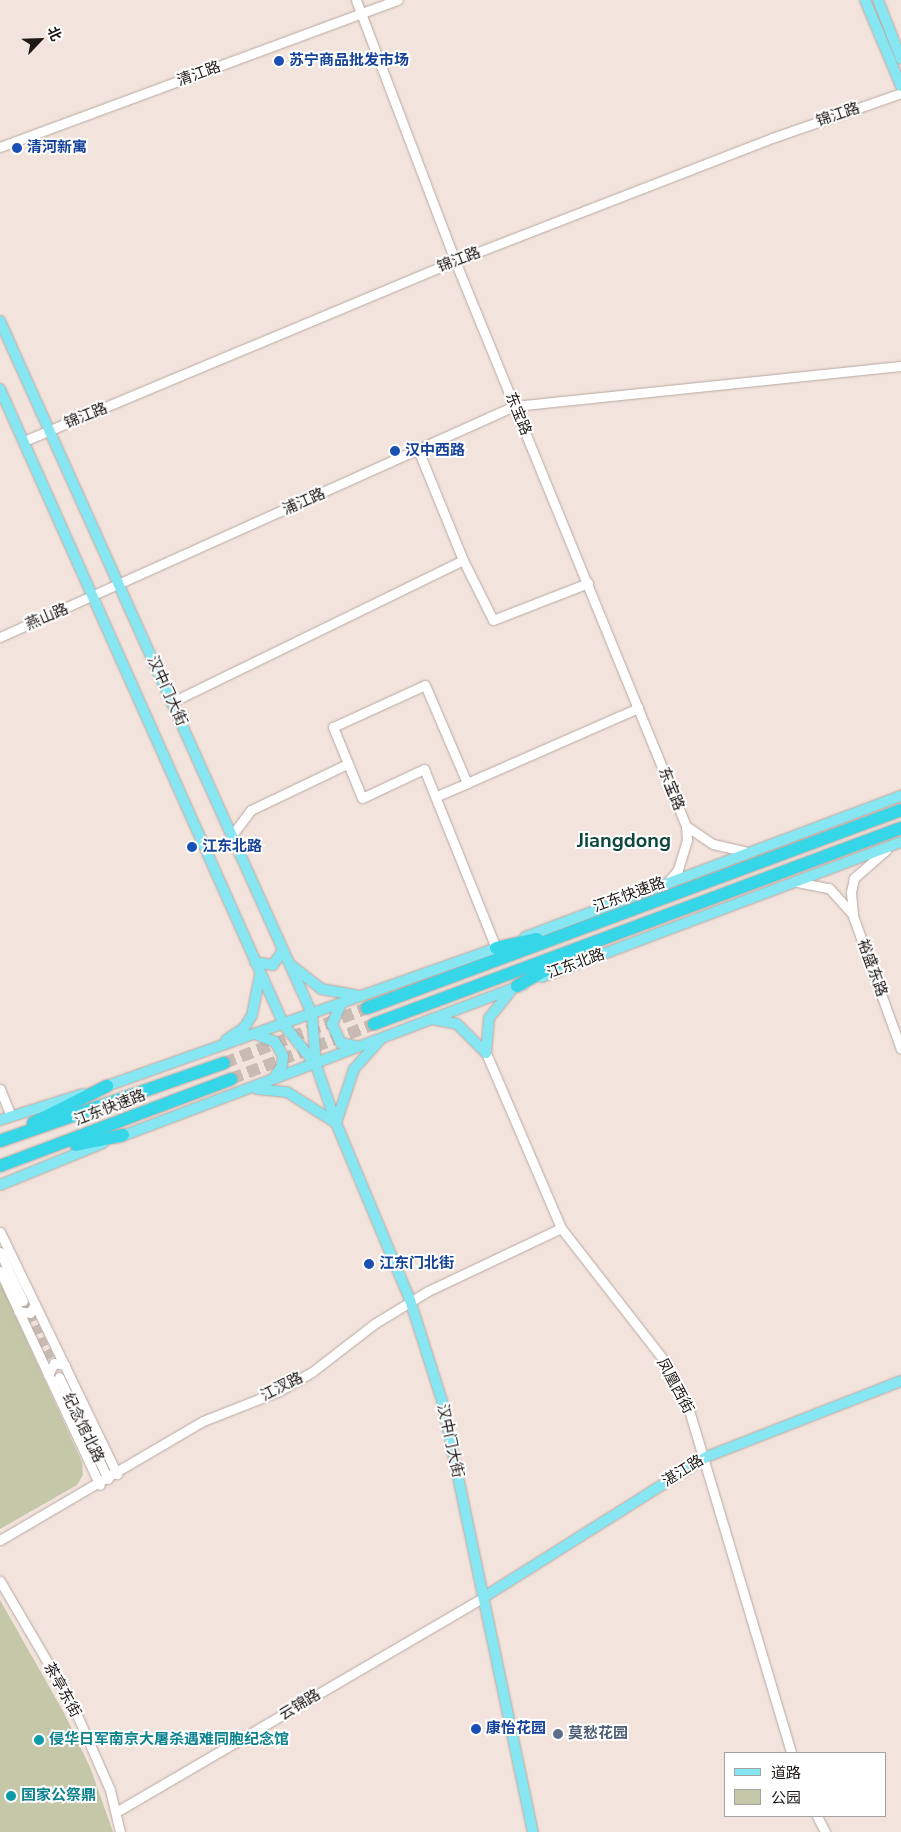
<!DOCTYPE html>
<html>
<head>
<meta charset="utf-8">
<style>
  body { margin:0 }
  #map { position:relative; width:901px; height:1832px; overflow:hidden; background:#f2e3dc; font-family:"Nunito Sans","Noto Sans SC",sans-serif }
  div>[style] { position:absolute }
  [style*='--x'] { left:calc(var(--x)*1px); top:calc(var(--y)*1px); width:calc(var(--w)*1px); rotate:calc(var(--a)*1deg) }
  .green>* { inset:0; background:#c4c8a9 }
  .minor-tunnel>* { height:9px; margin-top:-4.5px; transform-origin:0; background:repeating-linear-gradient(90deg,#c8bbb4 0 9px,transparent 0 13.5px) }
  .highway-tunnel>* { height:12px; margin-top:-6px; transform-origin:0; background:repeating-linear-gradient(90deg,#c8bbb4 0 12px,transparent 0 18px) }
  .roads { filter:drop-shadow(0 0 1px #b7a8a2) drop-shadow(0 0 1px #b7a8a2) }
  .minor>* { height:9px; margin:-4.5px; padding:0 4.5px; transform-origin:4.5px; border-radius:4.5px; background:#fff }
  .major>* { height:10px; margin:-5px; padding:0 5px; transform-origin:5px; border-radius:5px; background:#86e6f2 }
  .highway>* { height:12px; margin:-6px; padding:0 6px; transform-origin:6px; border-radius:6px; background:#36d6e9 }
  .dots>* { width:14px; height:14px; translate:-50% -50%; box-sizing:border-box; border:2px solid #fff; border-radius:50% }
  span { translate:-50% -50%; white-space:nowrap; text-align:center; line-height:1.15; -webkit-text-stroke:4px #fff; paint-order:stroke }
  .transit-label { font-size:15px; color:#164399; font-weight:700 }
  .left { translate:0 -50%; text-align:left }
  .street-label { font-size:15px; color:#1e1916 }
  .service-label { font-size:15px; color:#4e5e75; font-weight:700 }
  .culture-label { font-size:15px; color:#0d838f; font-weight:700 }
  .district-label { font-size:20px; color:#10473c; font-weight:700 }
  .legend { position:absolute; left:724px; top:1752px; width:162px; height:65px; box-sizing:border-box; background:#fff; border:1px solid #a5a3a2; margin:0; padding:6px 9px; list-style:none; font-size:15px; color:#1e1916 }
  .legend li { display:flex; align-items:center; gap:10px; height:25px }
  .legend b { width:25px; border:1px solid #a5a3a2 }
  .north { position:absolute; left:15px; top:15px; width:50px; height:50px; -webkit-text-stroke:4px #fff; paint-order:stroke; rotate:66deg; font-size:14px; font-weight:700; line-height:20px; text-align:center; color:#1e1916 }
  .north::after { content:''; display:block; margin:auto; width:18px; height:22px; background:#1e1916; clip-path:polygon(50% 0,100% 100%,50% 72%,0 100%) }
</style>
</head>
<body>
<div id="map">
  <div class="green">
    <i style="clip-path:polygon(0 1282px,82px 1462px,83px 1475px,77px 1485px,0 1529px)"></i>
    <i style="clip-path:polygon(0 1600px,64px 1713px,90px 1767px,113px 1832px,0 1832px)"></i>
  </div>
  <div class="minor-tunnel">
    <i style="--x:23;--y:1301;--w:84;--a:64.7"></i>
  </div>
  <div class="highway-tunnel">
    <i style="--x:224;--y:1063;--w:153;--a:-21"></i>
    <i style="--x:231;--y:1079;--w:153;--a:-21"></i>
  </div>
  <div class="roads">
    <div class="minor">
      <i style="--x:356;--y:0;--w:279;--a:69.2"></i>
      <i style="--x:455;--y:261;--w:610;--a:67.76"></i>
      <i style="--x:686;--y:826;--w:14;--a:86"></i>
      <i style="--x:687;--y:840;--w:31;--a:107"></i>
      <i style="--x:678;--y:870;--w:20;--a:131"></i>
      <i style="--x:0;--y:147;--w:424;--a:-20.3"></i>
      <i style="--x:24;--y:441;--w:467;--a:-22.7"></i>
      <i style="--x:455;--y:261;--w:340;--a:-21.2"></i>
      <i style="--x:772;--y:138;--w:137;--a:-19.2"></i>
      <i style="--x:463;--y:560;--w:67;--a:63.4"></i>
      <i style="--x:493;--y:620;--w:102;--a:-21.3"></i>
      <i style="--x:0;--y:637;--w:564;--a:-24.2"></i>
      <i style="--x:514;--y:406;--w:389;--a:-5.9"></i>
      <i style="--x:172;--y:702;--w:324;--a:-26"></i>
      <i style="--x:463;--y:560;--w:119;--a:-112.2"></i>
      <i style="--x:437;--y:796;--w:33;--a:-23"></i>
      <i style="--x:686;--y:826;--w:32;--a:34"></i>
      <i style="--x:713;--y:844;--w:37;--a:13"></i>
      <i style="--x:232;--y:835;--w:31;--a:-53"></i>
      <i style="--x:251;--y:810;--w:106;--a:-25.6"></i>
      <i style="--x:886;--y:850;--w:43;--a:138.8"></i>
      <i style="--x:854;--y:878;--w:14;--a:102"></i>
      <i style="--x:851;--y:892;--w:24;--a:85"></i>
      <i style="--x:853;--y:916;--w:141;--a:70.2"></i>
      <i style="--x:797;--y:882;--w:33;--a:11"></i>
      <i style="--x:829;--y:888;--w:36;--a:48"></i>
      <i style="--x:496;--y:948;--w:193;--a:-111.9"></i>
      <i style="--x:424;--y:769;--w:68;--a:154.9"></i>
      <i style="--x:362;--y:798;--w:77;--a:-112.2"></i>
      <i style="--x:333;--y:727;--w:101;--a:-24.5"></i>
      <i style="--x:425;--y:685;--w:107;--a:66.8"></i>
      <i style="--x:467;--y:783;--w:187;--a:-23.7"></i>
      <i style="--x:486;--y:1053;--w:190;--a:66.8"></i>
      <i style="--x:561;--y:1228;--w:172;--a:52.1"></i>
      <i style="--x:667;--y:1364;--w:51;--a:64.4"></i>
      <i style="--x:689;--y:1410;--w:358;--a:73.4"></i>
      <i style="--x:0;--y:1089;--w:29;--a:68"></i>
      <i style="--x:0;--y:1232;--w:269;--a:64.2"></i>
      <i style="--x:0;--y:1252;--w:54;--a:64.9"></i>
      <i style="--x:0;--y:1271;--w:236;--a:65"></i>
      <i style="--x:18;--y:1311;--w:12;--a:9"></i>
      <i style="--x:30;--y:1313;--w:10;--a:-61"></i>
      <i style="--x:48;--y:1375;--w:13;--a:-63"></i>
      <i style="--x:54;--y:1363;--w:11;--a:10"></i>
      <i style="--x:59;--y:1377;--w:113;--a:64.3"></i>
      <i style="--x:0;--y:1540;--w:235;--a:-30.4"></i>
      <i style="--x:203;--y:1421;--w:82;--a:-21.5"></i>
      <i style="--x:279;--y:1391;--w:38;--a:-30"></i>
      <i style="--x:312;--y:1372;--w:78;--a:-37.7"></i>
      <i style="--x:374;--y:1324;--w:63;--a:-31.4"></i>
      <i style="--x:428;--y:1291;--w:147;--a:-25.3"></i>
      <i style="--x:0;--y:1581;--w:145;--a:59.7"></i>
      <i style="--x:73;--y:1706;--w:92;--a:66.2"></i>
      <i style="--x:110;--y:1790;--w:43;--a:76.6"></i>
      <i style="--x:116;--y:1812;--w:426;--a:-30.3"></i>
      <i style="--x:817;--y:1816;--w:18;--a:63"></i>
    </div>
    <div class="major">
      <i style="--x:865;--y:0;--w:93;--a:67.3"></i>
      <i style="--x:878;--y:0;--w:63;--a:68.7"></i>
      <i style="--x:0;--y:321;--w:760;--a:65.76"></i>
      <i style="--x:312;--y:1014;--w:51;--a:85.5"></i>
      <i style="--x:316;--y:1065;--w:61;--a:71"></i>
      <i style="--x:336;--y:1123;--w:192;--a:67.3"></i>
      <i style="--x:410;--y:1300;--w:106;--a:72.4"></i>
      <i style="--x:442;--y:1401;--w:441;--a:78.1"></i>
      <i style="--x:0;--y:389;--w:697;--a:65.94"></i>
      <i style="--x:284;--y:1025;--w:51;--a:51.3"></i>
      <i style="--x:525;--y:937;--w:402;--a:-20.6"></i>
      <i style="--x:255;--y:962;--w:18;--a:9"></i>
      <i style="--x:273;--y:965;--w:18;--a:-56"></i>
      <i style="--x:292;--y:966;--w:37;--a:38"></i>
      <i style="--x:321;--y:989;--w:36;--a:10"></i>
      <i style="--x:542;--y:977;--w:384;--a:-20.6"></i>
      <i style="--x:341;--y:1004;--w:22;--a:114"></i>
      <i style="--x:332;--y:1024;--w:21;--a:65"></i>
      <i style="--x:341;--y:1043;--w:16;--a:11"></i>
      <i style="--x:432;--y:1019;--w:25;--a:11"></i>
      <i style="--x:457;--y:1024;--w:41;--a:45"></i>
      <i style="--x:258;--y:1035;--w:18;--a:22"></i>
      <i style="--x:275;--y:1042;--w:16;--a:60"></i>
      <i style="--x:283;--y:1056;--w:10;--a:96"></i>
      <i style="--x:282;--y:1066;--w:14;--a:124"></i>
      <i style="--x:226;--y:1040;--w:22;--a:-34"></i>
      <i style="--x:244;--y:1028;--w:15;--a:-58"></i>
      <i style="--x:252;--y:1015;--w:41;--a:-78.7"></i>
      <i style="--x:486;--y:1053;--w:35;--a:-85"></i>
      <i style="--x:489;--y:1018;--w:33;--a:-51"></i>
      <i style="--x:101;--y:1088;--w:425;--a:-19.5"></i>
      <i style="--x:257;--y:1089;--w:30;--a:6"></i>
      <i style="--x:287;--y:1092;--w:58;--a:32.3"></i>
      <i style="--x:336;--y:1123;--w:57;--a:-71.6"></i>
      <i style="--x:354;--y:1069;--w:38;--a:-48"></i>
      <i style="--x:0;--y:1120;--w:87;--a:-17.4"></i>
      <i style="--x:117;--y:1138;--w:435;--a:-20.7"></i>
      <i style="--x:0;--y:1185;--w:111;--a:-22.2"></i>
      <i style="--x:484;--y:1597;--w:262;--a:-32.2"></i>
      <i style="--x:706;--y:1457;--w:209;--a:-21.3"></i>
    </div>
    <div class="highway">
      <i style="--x:496;--y:948;--w:42;--a:-12.4"></i>
      <i style="--x:517;--y:986;--w:47;--a:-29.3"></i>
      <i style="--x:367;--y:1008;--w:570;--a:-20.34"></i>
      <i style="--x:374;--y:1024;--w:562;--a:-20.4"></i>
      <i style="--x:33;--y:1123;--w:83;--a:-26.6"></i>
      <i style="--x:0;--y:1141;--w:237;--a:-19.2"></i>
      <i style="--x:76;--y:1145;--w:48;--a:-12"></i>
      <i style="--x:0;--y:1166;--w:247;--a:-20.6"></i>
    </div>
  </div>
  <div class="dots">
    <i style="left:279px;top:61px;background:#1a4fb4"></i>
    <i style="left:17px;top:148px;background:#1a4fb4"></i>
    <i style="left:395px;top:451px;background:#1a4fb4"></i>
    <i style="left:192px;top:847px;background:#1a4fb4"></i>
    <i style="left:369px;top:1264px;background:#1a4fb4"></i>
    <i style="left:476px;top:1729px;background:#1a4fb4"></i>
    <i style="left:558px;top:1734px;background:#5c6f8a"></i>
    <i style="left:39px;top:1740px;background:#0f9aa8"></i>
    <i style="left:11px;top:1796px;background:#0f9aa8"></i>
  </div>
  <div class="transit-label">
    <span class="left" style="left:289px;top:61px">苏宁商品批发市场</span>
    <span class="left" style="left:27px;top:148px">清河新寓</span>
    <span class="left" style="left:405px;top:451px">汉中西路</span>
    <span class="left" style="left:202px;top:847px">江东北路</span>
    <span class="left" style="left:379px;top:1264px">江东门北街</span>
    <span class="left" style="left:486px;top:1729px">康怡花园</span>
  </div>
  <div class="street-label">
    <span style="left:199px;top:74px;rotate:-20deg">清江路</span>
    <span style="left:838px;top:115px;rotate:-19deg">锦江路</span>
    <span style="left:459px;top:260px;rotate:-21deg">锦江路</span>
    <span style="left:518px;top:414px;rotate:68deg">东宝路</span>
    <span style="left:86px;top:416px;rotate:-22deg">锦江路</span>
    <span style="left:304px;top:502px;rotate:-24deg">浦江路</span>
    <span style="left:47px;top:617px;rotate:-23deg">燕山路</span>
    <span style="left:167px;top:691px;rotate:66deg">汉中门大街</span>
    <span style="left:671px;top:789px;rotate:68deg">东宝路</span>
    <span style="left:629px;top:895px;rotate:-20deg">江东快速路</span>
    <span style="left:576px;top:964px;rotate:-20deg">江东北路</span>
    <span style="left:872px;top:968px;rotate:70deg">裕盛东路</span>
    <span style="left:110px;top:1108px;rotate:-21deg">江东快速路</span>
    <span style="left:675px;top:1386px;rotate:62deg">凤凰西街</span>
    <span style="left:282px;top:1387px;rotate:-27deg">江汊路</span>
    <span style="left:83px;top:1428px;rotate:64deg">纪念馆北路</span>
    <span style="left:450px;top:1441px;rotate:78deg">汉中门大街</span>
    <span style="left:683px;top:1471px;rotate:-32deg">湛江路</span>
    <span style="left:62px;top:1690px;rotate:61deg">茶亭东街</span>
    <span style="left:300px;top:1705px;rotate:-31deg">云锦路</span>
  </div>
  <div class="service-label">
    <span class="left" style="left:568px;top:1734px">莫愁花园</span>
  </div>
  <div class="culture-label">
    <span class="left" style="left:49px;top:1740px">侵华日军南京大屠杀遇难同胞纪念馆</span>
    <span class="left" style="left:21px;top:1796px">国家公祭鼎</span>
  </div>
  <div class="district-label">
    <span style="left:624px;top:840px">Jiangdong</span>
  </div>
  <ul class="legend">
  <li><b style="height:6px;background:#86e6f2"></b>道路</li>
  <li><b style="height:14px;background:#c4c8a9"></b>公园</li>
  </ul>
  <div class="north">北</div>
</div>
</body>
</html>
